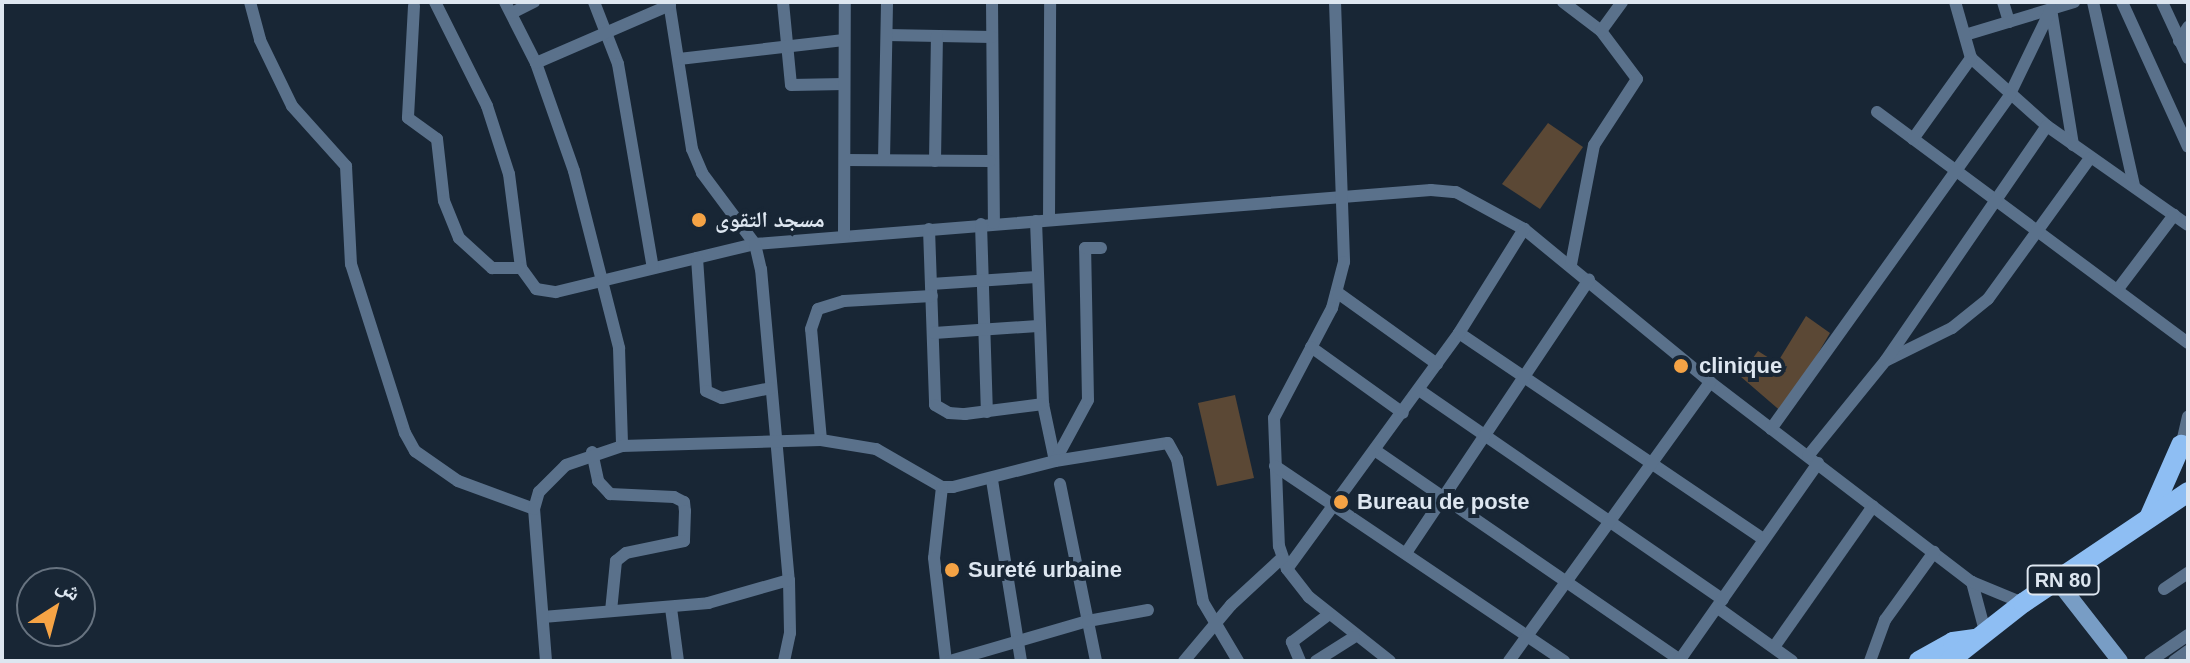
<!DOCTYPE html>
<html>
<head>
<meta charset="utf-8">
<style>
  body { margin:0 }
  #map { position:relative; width:2190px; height:663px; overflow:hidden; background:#182635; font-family:Arial,"Noto Naskh Arabic",sans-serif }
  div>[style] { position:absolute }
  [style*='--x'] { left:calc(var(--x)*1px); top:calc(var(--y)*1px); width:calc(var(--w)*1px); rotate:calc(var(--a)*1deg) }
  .green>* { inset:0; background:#5b4835 }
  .street>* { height:12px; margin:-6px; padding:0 6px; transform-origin:6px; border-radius:6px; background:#5a718b }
  .secondary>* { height:16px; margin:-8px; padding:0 8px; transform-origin:8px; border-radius:8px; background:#789dc5 }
  .primary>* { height:20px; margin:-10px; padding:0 10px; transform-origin:10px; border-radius:10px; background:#8ebef3 }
  .dots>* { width:22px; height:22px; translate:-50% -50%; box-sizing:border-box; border:4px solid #182635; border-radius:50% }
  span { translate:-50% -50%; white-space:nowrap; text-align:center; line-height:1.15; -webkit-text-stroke:8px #182635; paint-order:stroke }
  .shield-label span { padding:2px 6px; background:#182635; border:2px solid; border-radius:6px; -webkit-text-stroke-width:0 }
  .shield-label { font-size:20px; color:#dde6f0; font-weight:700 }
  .poi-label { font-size:22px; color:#dde6f0; font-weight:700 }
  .left { translate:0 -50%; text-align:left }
  .frame { position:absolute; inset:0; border:4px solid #dde6f0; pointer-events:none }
  .north { position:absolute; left:16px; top:567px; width:80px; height:80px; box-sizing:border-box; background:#182635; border:2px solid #677380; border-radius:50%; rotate:36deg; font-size:22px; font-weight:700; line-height:32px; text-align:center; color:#dde6f0 }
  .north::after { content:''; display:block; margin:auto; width:28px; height:36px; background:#f5a345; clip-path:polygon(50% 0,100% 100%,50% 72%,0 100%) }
</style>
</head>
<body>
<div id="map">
  <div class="green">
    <i style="clip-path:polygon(1548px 123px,1583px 147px,1540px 209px,1502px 184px)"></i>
    <i style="clip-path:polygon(1806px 316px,1830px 333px,1783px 413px,1740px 376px,1758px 351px,1777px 363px)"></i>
    <i style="clip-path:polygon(1235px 395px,1254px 478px,1217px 486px,1198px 403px)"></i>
  </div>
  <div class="street">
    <i style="--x:250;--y:2;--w:39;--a:75"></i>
    <i style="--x:260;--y:40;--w:73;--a:64.1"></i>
    <i style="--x:292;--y:106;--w:81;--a:48"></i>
    <i style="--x:346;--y:166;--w:98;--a:87.1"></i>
    <i style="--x:351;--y:264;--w:177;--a:72.3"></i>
    <i style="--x:405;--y:433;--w:21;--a:61"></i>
    <i style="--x:415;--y:451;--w:52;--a:34.9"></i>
    <i style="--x:458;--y:481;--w:81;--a:20.2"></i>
    <i style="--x:435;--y:2;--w:116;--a:63.4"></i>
    <i style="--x:487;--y:106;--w:71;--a:72.1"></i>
    <i style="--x:509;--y:174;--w:95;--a:82.7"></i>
    <i style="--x:521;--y:268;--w:26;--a:54"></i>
    <i style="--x:536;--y:289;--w:20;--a:9"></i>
    <i style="--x:556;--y:292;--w:205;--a:-13.6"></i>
    <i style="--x:755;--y:244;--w:678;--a:-4.57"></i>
    <i style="--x:1431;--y:190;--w:25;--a:5"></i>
    <i style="--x:1456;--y:192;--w:77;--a:28.6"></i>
    <i style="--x:1524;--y:229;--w:241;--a:39.4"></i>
    <i style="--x:1710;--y:382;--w:330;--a:37.4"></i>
    <i style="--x:505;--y:2;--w:68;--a:63.1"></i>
    <i style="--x:536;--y:63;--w:114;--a:70.6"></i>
    <i style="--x:574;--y:171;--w:183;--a:75.7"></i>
    <i style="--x:619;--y:348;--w:98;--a:88.2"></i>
    <i style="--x:594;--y:2;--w:66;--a:68.8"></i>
    <i style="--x:618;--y:64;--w:207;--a:80.3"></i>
    <i style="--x:669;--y:2;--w:149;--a:81.1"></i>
    <i style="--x:692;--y:149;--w:26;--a:67"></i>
    <i style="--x:702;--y:173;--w:89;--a:53.3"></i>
    <i style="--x:755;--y:244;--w:26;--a:77"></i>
    <i style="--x:761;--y:269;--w:312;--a:84.9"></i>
    <i style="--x:789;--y:580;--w:53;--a:88.9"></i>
    <i style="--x:790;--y:633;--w:29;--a:102"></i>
    <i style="--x:783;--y:2;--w:83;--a:84.5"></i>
    <i style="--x:791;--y:85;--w:53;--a:-1.1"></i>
    <i style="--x:992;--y:2;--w:221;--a:89.5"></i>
    <i style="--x:1335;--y:2;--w:260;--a:88"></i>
    <i style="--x:1344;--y:262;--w:48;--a:104.6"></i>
    <i style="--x:1332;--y:308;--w:124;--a:117.8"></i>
    <i style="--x:1274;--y:418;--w:128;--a:87.8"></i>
    <i style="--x:1279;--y:546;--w:24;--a:71"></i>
    <i style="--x:1287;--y:569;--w:36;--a:52"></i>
    <i style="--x:1309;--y:597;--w:103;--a:38.3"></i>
    <i style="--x:1563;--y:2;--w:48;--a:37.3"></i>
    <i style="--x:1601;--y:31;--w:60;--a:53.1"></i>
    <i style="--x:1637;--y:79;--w:79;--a:123.1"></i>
    <i style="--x:1594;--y:145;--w:122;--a:100.9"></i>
    <i style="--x:2003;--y:2;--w:21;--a:73"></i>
    <i style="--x:2093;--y:2;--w:189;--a:77.4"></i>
    <i style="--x:2122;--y:2;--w:159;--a:65.5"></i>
    <i style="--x:2162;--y:2;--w:62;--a:65.1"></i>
    <i style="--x:414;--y:6;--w:112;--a:93.1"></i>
    <i style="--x:408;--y:118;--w:36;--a:36"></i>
    <i style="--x:437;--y:139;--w:62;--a:83.6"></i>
    <i style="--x:444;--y:201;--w:40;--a:68"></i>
    <i style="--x:459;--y:238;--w:45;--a:42.3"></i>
    <i style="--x:492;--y:268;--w:29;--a:0"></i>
    <i style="--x:2051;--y:9;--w:138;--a:80.8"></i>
    <i style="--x:512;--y:13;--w:25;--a:-27"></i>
    <i style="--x:1601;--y:31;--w:36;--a:-54"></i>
    <i style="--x:887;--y:35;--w:105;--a:1.1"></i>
    <i style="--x:1965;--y:35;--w:114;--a:-16.8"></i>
    <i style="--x:2179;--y:41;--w:17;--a:-57"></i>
    <i style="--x:1971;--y:58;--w:102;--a:41.8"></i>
    <i style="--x:2047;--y:126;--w:172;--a:35.1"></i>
    <i style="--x:679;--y:59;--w:166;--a:-6.6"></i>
    <i style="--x:536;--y:63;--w:146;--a:-23.4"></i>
    <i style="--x:1877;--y:112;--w:387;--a:36.6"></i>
    <i style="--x:1913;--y:139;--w:100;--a:-54.4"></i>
    <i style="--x:1971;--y:58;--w:58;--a:-105.9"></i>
    <i style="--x:845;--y:160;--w:145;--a:0.4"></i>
    <i style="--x:884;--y:160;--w:158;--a:-88.9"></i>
    <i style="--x:935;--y:161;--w:125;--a:-89.1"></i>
    <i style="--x:1049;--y:220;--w:218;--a:-89.7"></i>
    <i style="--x:1036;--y:221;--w:183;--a:87.8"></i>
    <i style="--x:1043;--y:404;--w:58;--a:78.1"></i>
    <i style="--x:1055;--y:461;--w:69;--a:-61.6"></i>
    <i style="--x:1088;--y:400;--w:152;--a:-91.1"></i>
    <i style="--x:1085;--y:248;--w:16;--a:0"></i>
    <i style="--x:981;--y:224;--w:188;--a:88.2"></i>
    <i style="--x:929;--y:229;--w:176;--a:88"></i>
    <i style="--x:935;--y:405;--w:16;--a:30"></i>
    <i style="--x:949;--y:413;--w:16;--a:4"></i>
    <i style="--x:965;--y:414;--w:79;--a:-7.3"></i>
    <i style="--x:844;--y:236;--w:234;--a:-89.8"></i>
    <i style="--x:697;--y:258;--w:133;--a:86.1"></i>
    <i style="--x:706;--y:391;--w:17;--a:24"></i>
    <i style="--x:722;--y:398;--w:50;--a:-11.5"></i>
    <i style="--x:931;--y:284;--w:106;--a:-3.8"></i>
    <i style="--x:2118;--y:289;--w:93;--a:-52.9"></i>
    <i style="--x:1338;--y:293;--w:122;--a:35.6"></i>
    <i style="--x:934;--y:333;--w:104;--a:-3.9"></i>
    <i style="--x:1459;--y:333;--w:367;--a:34.1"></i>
    <i style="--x:1311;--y:347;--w:113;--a:35.7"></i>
    <i style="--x:1887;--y:360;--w:72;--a:-26.2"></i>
    <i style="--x:1952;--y:328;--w:46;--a:-38.9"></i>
    <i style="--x:1988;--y:299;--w:174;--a:-54.1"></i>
    <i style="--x:1419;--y:390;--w:369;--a:34.6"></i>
    <i style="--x:1771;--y:429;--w:409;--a:-54.4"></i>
    <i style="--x:2009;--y:96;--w:97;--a:-64.2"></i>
    <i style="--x:2183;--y:438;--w:22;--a:-77"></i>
    <i style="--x:821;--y:440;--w:111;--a:-95.1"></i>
    <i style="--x:811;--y:329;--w:21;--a:-71"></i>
    <i style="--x:818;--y:309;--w:27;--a:-17"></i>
    <i style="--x:844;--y:301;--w:88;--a:-3.3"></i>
    <i style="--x:1376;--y:451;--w:369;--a:34.5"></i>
    <i style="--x:592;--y:452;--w:30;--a:78"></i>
    <i style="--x:598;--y:481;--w:18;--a:47"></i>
    <i style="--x:610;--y:494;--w:64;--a:2.7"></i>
    <i style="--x:674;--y:497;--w:11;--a:27"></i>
    <i style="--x:684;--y:502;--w:9;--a:84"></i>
    <i style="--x:685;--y:511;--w:30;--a:92"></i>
    <i style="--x:684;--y:541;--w:59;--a:168.3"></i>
    <i style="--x:626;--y:553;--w:13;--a:141"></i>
    <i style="--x:616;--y:561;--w:50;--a:95.7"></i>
    <i style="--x:1808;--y:456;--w:124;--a:-50.9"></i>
    <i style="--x:1886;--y:360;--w:284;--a:-55.5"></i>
    <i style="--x:1275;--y:466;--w:349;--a:34"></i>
    <i style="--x:992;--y:480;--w:183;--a:80.9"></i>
    <i style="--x:1060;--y:484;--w:181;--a:78.5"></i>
    <i style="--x:942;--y:487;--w:71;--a:96.4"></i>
    <i style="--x:934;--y:558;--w:104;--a:83.4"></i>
    <i style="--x:1406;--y:553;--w:329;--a:-56.2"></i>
    <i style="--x:1287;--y:569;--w:292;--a:-53.9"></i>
    <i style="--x:1459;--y:333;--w:123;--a:-58"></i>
    <i style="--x:2164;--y:589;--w:29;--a:-34"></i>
    <i style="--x:671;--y:608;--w:53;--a:82.5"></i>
    <i style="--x:1718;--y:608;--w:91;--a:35.6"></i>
    <i style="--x:543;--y:617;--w:166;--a:-4.8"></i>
    <i style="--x:708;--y:603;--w:84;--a:-15.9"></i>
    <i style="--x:1985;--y:631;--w:51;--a:-104.9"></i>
    <i style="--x:1972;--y:582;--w:55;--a:22.4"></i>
    <i style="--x:1774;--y:647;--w:172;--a:-54.9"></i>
    <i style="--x:546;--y:661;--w:152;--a:-94.5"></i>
    <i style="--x:534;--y:509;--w:18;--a:-74"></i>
    <i style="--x:539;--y:492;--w:38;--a:-45"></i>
    <i style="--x:566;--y:465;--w:59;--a:-18.7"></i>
    <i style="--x:622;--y:446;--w:199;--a:-1.7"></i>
    <i style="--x:821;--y:440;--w:56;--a:9.3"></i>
    <i style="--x:876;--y:449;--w:76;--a:29.9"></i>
    <i style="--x:942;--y:487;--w:11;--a:0"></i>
    <i style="--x:953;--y:487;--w:105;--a:-14.3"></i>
    <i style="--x:1055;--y:461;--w:114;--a:-9.1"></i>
    <i style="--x:1168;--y:443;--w:18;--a:61"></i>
    <i style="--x:1177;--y:459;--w:145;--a:79.7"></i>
    <i style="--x:1203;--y:602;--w:69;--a:59.3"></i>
    <i style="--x:950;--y:661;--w:144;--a:-16.2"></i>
    <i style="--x:1088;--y:621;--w:61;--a:-10.4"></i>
    <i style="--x:1184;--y:661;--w:73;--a:-50"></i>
    <i style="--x:1231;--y:605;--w:69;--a:-42.7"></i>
    <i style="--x:1300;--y:661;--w:21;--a:-113"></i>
    <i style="--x:1292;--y:642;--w:45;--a:-36.9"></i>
    <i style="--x:1316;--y:661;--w:45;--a:-32.3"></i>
    <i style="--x:1509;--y:661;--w:344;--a:-54.2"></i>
    <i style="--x:1679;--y:661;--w:242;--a:-54.9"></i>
    <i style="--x:1870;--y:661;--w:44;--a:-69.9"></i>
    <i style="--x:1885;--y:620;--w:84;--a:-54.2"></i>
    <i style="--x:2150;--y:661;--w:46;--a:-34.4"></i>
    <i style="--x:2174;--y:661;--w:17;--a:-36"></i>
  </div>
  <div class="secondary">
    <i style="--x:2059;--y:583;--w:99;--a:52"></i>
  </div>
  <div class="primary">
    <i style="--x:2149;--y:518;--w:80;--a:-66.3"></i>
    <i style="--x:1919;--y:661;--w:39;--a:-29"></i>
    <i style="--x:1953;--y:642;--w:22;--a:-8"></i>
    <i style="--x:1949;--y:661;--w:94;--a:-38.1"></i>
    <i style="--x:2023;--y:603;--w:199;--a:-33.9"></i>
  </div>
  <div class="dots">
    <i style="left:699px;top:220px;background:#f5a345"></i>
    <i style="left:1681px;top:366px;background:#f5a345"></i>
    <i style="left:1341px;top:502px;background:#f5a345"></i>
    <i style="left:952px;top:570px;background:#f5a345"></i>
  </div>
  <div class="shield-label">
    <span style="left:2063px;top:580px">RN 80</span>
  </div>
  <div class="poi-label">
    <span class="left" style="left:715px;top:220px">مسجد التقوى</span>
    <span class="left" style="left:1699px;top:366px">clinique</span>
    <span class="left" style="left:1357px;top:502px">Bureau de poste</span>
    <span class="left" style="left:968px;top:570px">Sureté urbaine</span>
  </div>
  <div class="frame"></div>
  <div class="north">ش</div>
</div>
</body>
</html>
